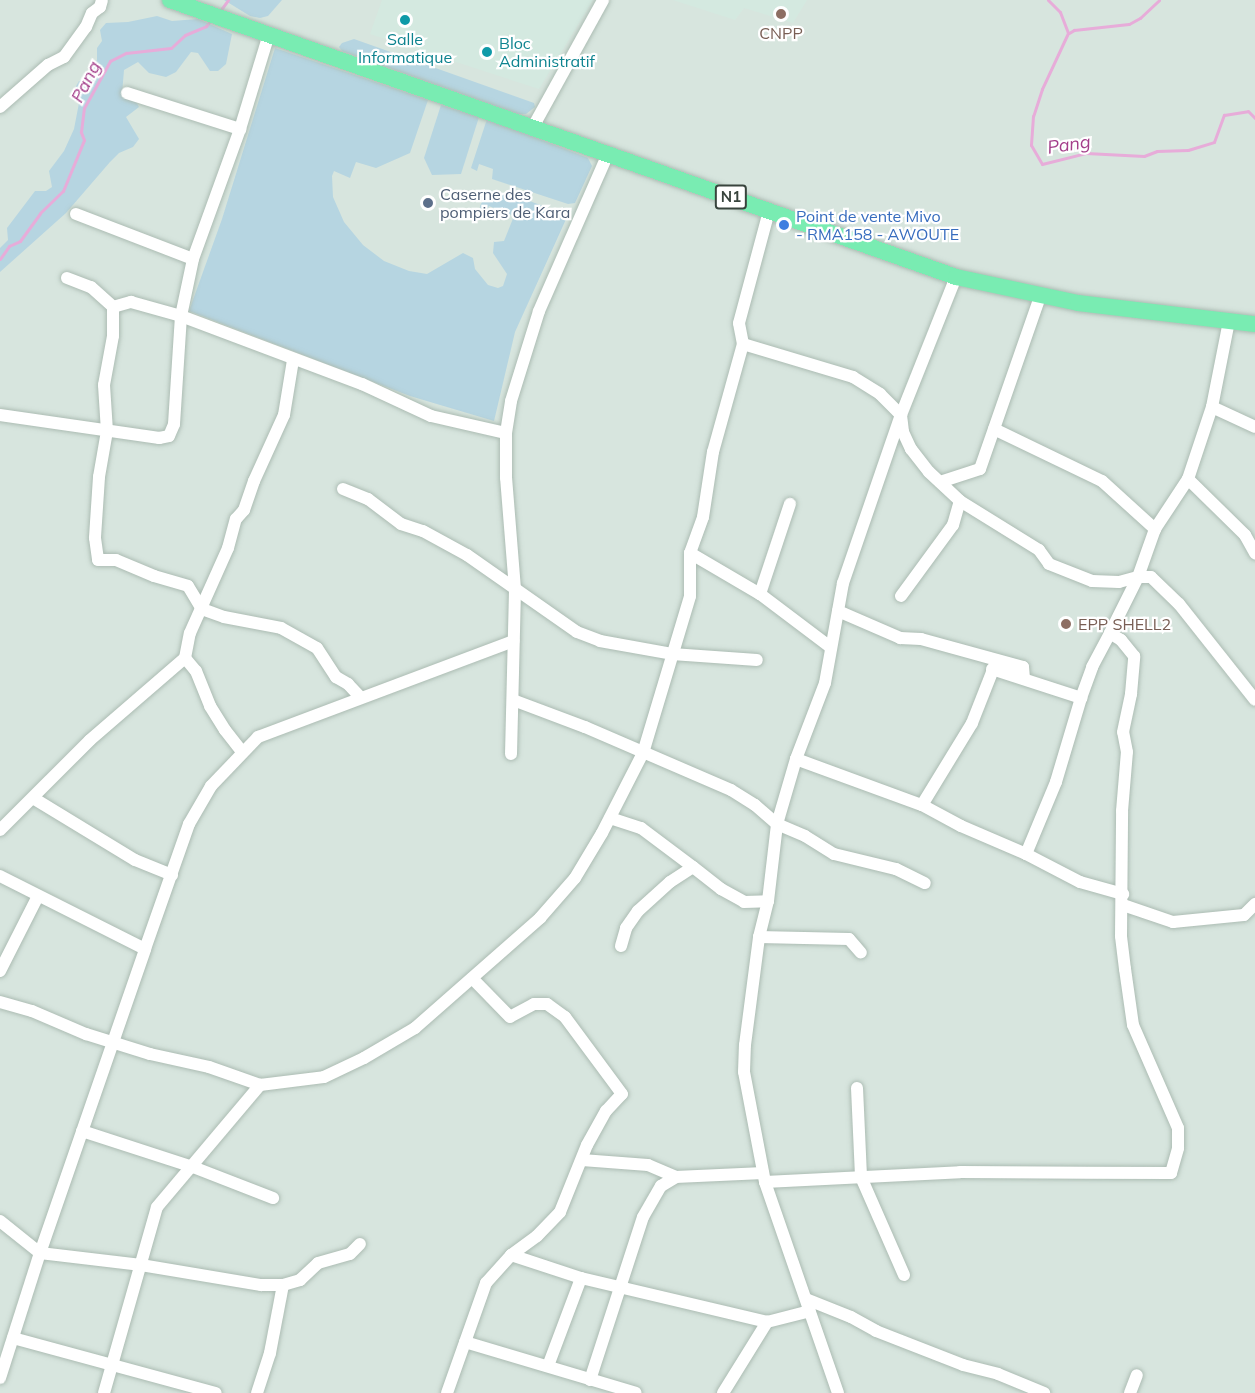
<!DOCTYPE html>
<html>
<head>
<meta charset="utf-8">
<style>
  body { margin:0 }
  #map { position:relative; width:1255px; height:1393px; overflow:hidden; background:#e8f2ed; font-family:Mulish,sans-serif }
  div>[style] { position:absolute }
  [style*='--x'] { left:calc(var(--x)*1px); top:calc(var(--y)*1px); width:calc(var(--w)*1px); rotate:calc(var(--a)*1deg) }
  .residential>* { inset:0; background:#d7e5de }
  .education>* { inset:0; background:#d4e9e0 }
  .green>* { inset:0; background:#b6d5e1 }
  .stream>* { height:3px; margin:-1.5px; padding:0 1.5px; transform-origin:1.5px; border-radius:1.5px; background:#e7acd9 }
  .roads { filter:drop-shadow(0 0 2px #acbcb3) drop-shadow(0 0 2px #acbcb3) }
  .minor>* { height:12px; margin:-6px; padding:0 6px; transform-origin:6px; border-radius:6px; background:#fff }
  .highway>* { height:16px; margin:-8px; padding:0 8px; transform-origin:8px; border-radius:8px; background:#79ecb2 }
  .dots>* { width:16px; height:16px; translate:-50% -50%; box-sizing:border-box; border:3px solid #fff; border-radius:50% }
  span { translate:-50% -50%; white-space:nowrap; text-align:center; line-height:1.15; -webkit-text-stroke:4.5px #fff; paint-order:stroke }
  .shield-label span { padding:2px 4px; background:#fff; border:2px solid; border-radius:4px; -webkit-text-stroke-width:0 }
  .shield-label { font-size:15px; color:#38443d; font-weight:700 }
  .education-label { font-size:16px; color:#785e54 }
  .left { translate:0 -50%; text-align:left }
  .culture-label { font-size:16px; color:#0d838f }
  .service-label { font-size:16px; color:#4e5e75 }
  .shop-label { font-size:16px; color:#366cbe }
  .water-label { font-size:18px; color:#a33e8a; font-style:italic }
</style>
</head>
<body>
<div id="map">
  <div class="residential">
    <i style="clip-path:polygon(0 0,1255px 0,1255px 1393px,0 1393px)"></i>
  </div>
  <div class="education">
    <i style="clip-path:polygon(382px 0,593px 0,539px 89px,370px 34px)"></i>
    <i style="clip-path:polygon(673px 0,807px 0,793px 23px,744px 8px,735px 20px)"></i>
  </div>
  <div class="green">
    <i style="clip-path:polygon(224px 0,282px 0,268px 16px,260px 18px,250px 16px)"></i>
    <i style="clip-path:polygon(157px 16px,172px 21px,198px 19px,232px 34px,226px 64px,218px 71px,210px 71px,198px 53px,191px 52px,176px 72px,166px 77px,149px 73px,138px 62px,124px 70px,122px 94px,136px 101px,139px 107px,126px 117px,139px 139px,133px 147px,119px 153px,110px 162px,66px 213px,0 272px,0 248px,8px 240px,7px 228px,35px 191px,46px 191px,52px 187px,49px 171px,64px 151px,74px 129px,79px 103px,75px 88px,79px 81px,89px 78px,97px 60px,97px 48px,102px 41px,100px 30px,106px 23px,128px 22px)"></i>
    <i style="clip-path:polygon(354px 39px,534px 103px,535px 107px,526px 114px,518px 114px,342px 51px,339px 47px,342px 43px)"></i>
    <i style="clip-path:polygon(275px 48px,428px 100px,410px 153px,376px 168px,356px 162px,350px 178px,334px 171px,332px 176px,333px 197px,344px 222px,363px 245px,384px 261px,409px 271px,427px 274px,463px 253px,473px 258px,475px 269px,488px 285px,498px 288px,503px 286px,507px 274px,493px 253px,494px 242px,504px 241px,514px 216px,489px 206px,484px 217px,481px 215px,480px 206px,488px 190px,513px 195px,565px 214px,567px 217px,515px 332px,494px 421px,410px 396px,189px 311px,222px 219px)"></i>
    <i style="clip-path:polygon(441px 105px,479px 117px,461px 174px,432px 175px,424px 158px)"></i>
    <i style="clip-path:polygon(487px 119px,588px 158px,592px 166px,575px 203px,568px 204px,492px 179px,493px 169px,479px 164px,477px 171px,471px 168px)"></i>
  </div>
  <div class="stream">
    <i style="--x:1048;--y:0;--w:17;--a:45"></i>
    <i style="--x:1060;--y:12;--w:22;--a:69"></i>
    <i style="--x:1068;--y:33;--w:62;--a:114.9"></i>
    <i style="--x:1042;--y:89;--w:28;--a:108"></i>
    <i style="--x:1033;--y:116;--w:29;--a:94"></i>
    <i style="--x:1031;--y:145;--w:22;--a:60"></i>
    <i style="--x:1042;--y:164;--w:45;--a:-14"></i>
    <i style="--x:1086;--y:153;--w:58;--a:3"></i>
    <i style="--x:1144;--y:156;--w:14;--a:-21"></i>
    <i style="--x:1157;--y:151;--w:31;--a:-2"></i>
    <i style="--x:1188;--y:150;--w:27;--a:-17"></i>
    <i style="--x:1214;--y:142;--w:29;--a:-70"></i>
    <i style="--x:1224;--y:115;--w:24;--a:-9"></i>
    <i style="--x:1248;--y:111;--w:10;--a:45"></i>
    <i style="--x:220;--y:11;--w:14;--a:-54"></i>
    <i style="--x:1069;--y:33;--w:6;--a:-31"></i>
    <i style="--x:1074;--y:30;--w:55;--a:-6.2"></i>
    <i style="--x:1129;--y:24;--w:13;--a:-29"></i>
    <i style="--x:1140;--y:18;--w:26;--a:-43"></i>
    <i style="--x:0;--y:259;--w:16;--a:-55"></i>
    <i style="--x:9;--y:246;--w:12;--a:-24"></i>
    <i style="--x:20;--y:241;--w:34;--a:-54"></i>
    <i style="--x:40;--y:213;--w:32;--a:-44"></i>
    <i style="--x:63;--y:191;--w:55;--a:-67.6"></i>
    <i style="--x:84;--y:140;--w:9;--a:-111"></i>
    <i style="--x:81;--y:132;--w:24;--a:-83"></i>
    <i style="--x:84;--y:108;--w:54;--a:-61"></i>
    <i style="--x:110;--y:61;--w:18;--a:-27"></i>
    <i style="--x:126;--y:53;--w:45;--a:-6.3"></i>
    <i style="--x:171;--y:48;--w:19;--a:-43"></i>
    <i style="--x:185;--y:35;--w:23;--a:-23"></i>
    <i style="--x:206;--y:26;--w:8;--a:-50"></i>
  </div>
  <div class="roads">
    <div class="minor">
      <i style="--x:127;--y:93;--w:119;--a:17.7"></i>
      <i style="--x:0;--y:107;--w:64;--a:-41.2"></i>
      <i style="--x:48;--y:65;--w:18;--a:-27"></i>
      <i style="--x:64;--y:57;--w:37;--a:-54"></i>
      <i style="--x:86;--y:27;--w:15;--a:-67"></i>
      <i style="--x:92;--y:13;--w:10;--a:-37"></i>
      <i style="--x:100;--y:7;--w:7;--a:-74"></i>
      <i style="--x:533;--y:127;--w:145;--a:-61.1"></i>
      <i style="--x:76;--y:214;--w:125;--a:21"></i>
      <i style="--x:67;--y:278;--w:26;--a:21"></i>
      <i style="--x:91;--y:287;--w:30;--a:42"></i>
      <i style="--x:113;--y:307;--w:29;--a:90"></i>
      <i style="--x:113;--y:336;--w:50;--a:100.4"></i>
      <i style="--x:104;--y:385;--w:46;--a:86.3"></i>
      <i style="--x:107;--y:431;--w:47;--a:99.9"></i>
      <i style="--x:99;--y:477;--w:61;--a:93.8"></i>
      <i style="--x:95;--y:538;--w:22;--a:82"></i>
      <i style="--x:98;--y:560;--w:18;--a:0"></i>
      <i style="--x:116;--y:560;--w:41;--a:22.8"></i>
      <i style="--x:154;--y:576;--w:35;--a:16"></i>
      <i style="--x:188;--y:586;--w:27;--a:59"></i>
      <i style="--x:202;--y:609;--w:23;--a:20"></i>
      <i style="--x:224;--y:617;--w:58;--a:10.9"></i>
      <i style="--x:281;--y:628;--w:41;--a:29.1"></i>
      <i style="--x:317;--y:648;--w:35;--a:57"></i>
      <i style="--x:336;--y:677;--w:14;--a:30"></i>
      <i style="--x:348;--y:684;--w:18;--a:47"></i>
      <i style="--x:113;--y:307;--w:19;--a:-16"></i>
      <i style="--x:131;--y:302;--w:52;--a:15.6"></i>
      <i style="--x:181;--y:316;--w:193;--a:20.6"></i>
      <i style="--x:362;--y:384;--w:76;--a:24.9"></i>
      <i style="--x:431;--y:416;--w:77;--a:12.8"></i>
      <i style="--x:743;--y:344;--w:115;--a:16.7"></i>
      <i style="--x:853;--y:377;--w:32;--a:32"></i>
      <i style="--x:880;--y:394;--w:30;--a:45"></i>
      <i style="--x:901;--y:415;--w:17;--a:83"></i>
      <i style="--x:903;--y:432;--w:19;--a:65"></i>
      <i style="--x:911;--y:449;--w:29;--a:52"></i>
      <i style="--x:929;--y:472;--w:42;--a:43.1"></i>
      <i style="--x:960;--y:501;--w:93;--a:31.8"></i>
      <i style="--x:1039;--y:550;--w:17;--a:54"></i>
      <i style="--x:1049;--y:564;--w:46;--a:21.6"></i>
      <i style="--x:1092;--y:581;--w:27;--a:2"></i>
      <i style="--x:1119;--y:582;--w:20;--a:-15"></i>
      <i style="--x:1138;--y:577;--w:13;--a:0"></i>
      <i style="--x:1151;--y:577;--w:39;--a:44"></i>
      <i style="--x:1179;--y:604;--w:122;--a:51.6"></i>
      <i style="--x:1212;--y:407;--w:47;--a:24.9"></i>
      <i style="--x:0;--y:415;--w:161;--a:8.2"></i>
      <i style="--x:159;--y:438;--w:10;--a:-11"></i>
      <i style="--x:169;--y:436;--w:13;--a:-67"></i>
      <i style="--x:174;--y:424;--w:108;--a:-86.3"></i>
      <i style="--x:181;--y:316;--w:58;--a:-78.1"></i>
      <i style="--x:193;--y:259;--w:138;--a:-70.1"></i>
      <i style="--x:240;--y:129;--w:99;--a:-73"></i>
      <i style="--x:994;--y:429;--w:120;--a:25.7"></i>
      <i style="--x:1102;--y:481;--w:72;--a:42.2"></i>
      <i style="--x:1188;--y:479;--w:80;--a:44.5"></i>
      <i style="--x:1245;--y:535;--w:21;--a:61"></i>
      <i style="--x:940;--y:482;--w:42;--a:-18"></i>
      <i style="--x:980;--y:469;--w:182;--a:-70.8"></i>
      <i style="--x:343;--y:489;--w:27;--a:22"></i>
      <i style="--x:368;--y:499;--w:41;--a:37.1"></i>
      <i style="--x:401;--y:524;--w:23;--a:18"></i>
      <i style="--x:423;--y:531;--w:50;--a:28.6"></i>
      <i style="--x:467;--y:555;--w:134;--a:35"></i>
      <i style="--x:577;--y:632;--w:25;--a:21"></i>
      <i style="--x:600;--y:641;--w:73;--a:10.2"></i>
      <i style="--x:672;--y:654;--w:85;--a:4"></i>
      <i style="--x:690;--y:553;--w:81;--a:30.4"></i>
      <i style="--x:760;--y:594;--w:88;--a:37.1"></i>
      <i style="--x:760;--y:594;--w:95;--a:-71.6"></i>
      <i style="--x:901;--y:596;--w:88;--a:-53.8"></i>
      <i style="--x:953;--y:525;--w:25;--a:-74"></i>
      <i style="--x:838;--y:611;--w:68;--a:23.5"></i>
      <i style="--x:900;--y:638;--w:21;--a:3"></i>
      <i style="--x:921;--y:639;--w:106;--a:15.4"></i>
      <i style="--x:1023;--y:667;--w:12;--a:85"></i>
      <i style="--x:185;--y:658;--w:17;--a:50"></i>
      <i style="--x:196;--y:671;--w:38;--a:68"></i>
      <i style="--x:210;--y:706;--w:28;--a:58"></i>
      <i style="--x:225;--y:730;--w:28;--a:52"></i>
      <i style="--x:992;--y:669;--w:94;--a:18"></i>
      <i style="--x:1081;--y:698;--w:88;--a:106.6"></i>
      <i style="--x:1056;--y:782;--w:78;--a:112.6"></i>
      <i style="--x:1026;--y:854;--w:61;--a:27.4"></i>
      <i style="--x:1080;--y:882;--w:45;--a:15.6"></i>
      <i style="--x:1081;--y:698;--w:33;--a:-70"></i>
      <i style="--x:1092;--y:667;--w:38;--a:-62"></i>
      <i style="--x:513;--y:700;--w:77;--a:20.6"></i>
      <i style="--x:585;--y:727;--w:159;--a:23.3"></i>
      <i style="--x:731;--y:790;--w:28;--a:32"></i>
      <i style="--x:755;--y:805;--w:29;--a:41"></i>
      <i style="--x:777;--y:824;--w:30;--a:23"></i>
      <i style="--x:805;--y:836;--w:34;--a:32"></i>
      <i style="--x:834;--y:854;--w:64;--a:13.6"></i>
      <i style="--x:896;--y:869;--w:32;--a:26"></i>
      <i style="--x:511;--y:754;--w:165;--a:-88.6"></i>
      <i style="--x:515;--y:589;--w:111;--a:-94.6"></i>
      <i style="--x:506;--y:478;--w:45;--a:-90"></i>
      <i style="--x:506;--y:433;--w:32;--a:-81"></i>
      <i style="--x:511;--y:401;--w:94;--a:-72.7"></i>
      <i style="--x:539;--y:311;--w:171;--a:-66.3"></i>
      <i style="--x:796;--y:759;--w:134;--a:20.1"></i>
      <i style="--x:922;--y:805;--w:44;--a:28.3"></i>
      <i style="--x:961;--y:826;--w:71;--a:23.3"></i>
      <i style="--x:33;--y:798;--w:119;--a:31.3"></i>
      <i style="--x:135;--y:860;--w:40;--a:22"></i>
      <i style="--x:922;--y:805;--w:96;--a:-58.6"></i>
      <i style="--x:972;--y:723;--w:66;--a:-68.5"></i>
      <i style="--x:610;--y:818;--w:33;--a:18"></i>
      <i style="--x:641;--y:828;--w:65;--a:36.9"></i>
      <i style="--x:0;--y:830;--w:127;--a:-45"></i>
      <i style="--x:90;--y:740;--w:125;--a:-40.8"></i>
      <i style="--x:185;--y:658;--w:25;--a:-79"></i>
      <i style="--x:190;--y:633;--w:93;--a:-65.9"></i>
      <i style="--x:228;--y:548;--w:30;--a:-75"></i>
      <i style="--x:236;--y:519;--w:12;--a:-48"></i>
      <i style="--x:244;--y:510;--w:31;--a:-71"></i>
      <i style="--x:254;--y:481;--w:72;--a:-65.6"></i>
      <i style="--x:284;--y:415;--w:56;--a:-80.7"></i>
      <i style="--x:0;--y:876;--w:162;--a:26.7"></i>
      <i style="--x:1123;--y:905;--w:53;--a:18.8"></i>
      <i style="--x:1173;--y:922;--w:71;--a:-5.6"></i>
      <i style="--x:1244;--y:915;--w:16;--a:-45"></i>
      <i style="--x:759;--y:937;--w:90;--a:1.3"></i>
      <i style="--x:849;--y:939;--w:18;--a:49"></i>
      <i style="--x:621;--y:946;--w:19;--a:-74"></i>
      <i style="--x:626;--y:928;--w:21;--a:-55"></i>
      <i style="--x:638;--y:911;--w:43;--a:-42.2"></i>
      <i style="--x:670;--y:882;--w:27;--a:-33"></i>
      <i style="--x:693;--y:867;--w:36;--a:38"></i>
      <i style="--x:721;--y:889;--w:26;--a:29"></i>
      <i style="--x:744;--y:902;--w:24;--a:-2"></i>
      <i style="--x:0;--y:971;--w:84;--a:-63.1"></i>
      <i style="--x:0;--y:1002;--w:33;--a:16"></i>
      <i style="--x:32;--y:1011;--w:59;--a:23.1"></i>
      <i style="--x:86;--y:1034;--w:67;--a:17.4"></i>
      <i style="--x:150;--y:1054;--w:60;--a:12.4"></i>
      <i style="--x:209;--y:1067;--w:54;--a:19.4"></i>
      <i style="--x:260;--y:1085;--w:64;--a:-7.1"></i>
      <i style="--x:324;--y:1077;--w:44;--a:-25.4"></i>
      <i style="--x:364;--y:1058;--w:59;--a:-30.5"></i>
      <i style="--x:415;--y:1028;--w:167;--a:-41.3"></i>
      <i style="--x:540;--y:918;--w:53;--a:-48.8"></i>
      <i style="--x:575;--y:878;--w:52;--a:-59"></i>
      <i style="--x:602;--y:833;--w:90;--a:-62.9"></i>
      <i style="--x:643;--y:753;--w:164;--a:-73.3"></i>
      <i style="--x:690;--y:596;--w:43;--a:-90"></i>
      <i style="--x:690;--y:553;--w:38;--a:-70"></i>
      <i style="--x:703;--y:517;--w:66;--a:-81.3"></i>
      <i style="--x:713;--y:452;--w:112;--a:-74.5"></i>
      <i style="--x:743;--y:344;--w:21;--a:-101"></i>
      <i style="--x:739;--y:323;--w:116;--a:-75"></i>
      <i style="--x:857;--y:1088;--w:89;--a:87.4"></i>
      <i style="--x:861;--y:1177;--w:107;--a:66.3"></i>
      <i style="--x:82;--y:1131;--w:117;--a:18"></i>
      <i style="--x:193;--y:1167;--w:86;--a:21.2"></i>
      <i style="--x:582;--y:1160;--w:66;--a:4.3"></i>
      <i style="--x:648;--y:1165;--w:30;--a:23"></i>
      <i style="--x:765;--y:1182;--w:195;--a:-2.9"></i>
      <i style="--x:960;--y:1172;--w:211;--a:0.3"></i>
      <i style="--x:1171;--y:1173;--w:26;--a:-74"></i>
      <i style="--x:1178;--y:1148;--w:20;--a:-90"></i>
      <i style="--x:1178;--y:1128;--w:112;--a:-113.6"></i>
      <i style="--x:1133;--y:1025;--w:57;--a:-98.1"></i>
      <i style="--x:1125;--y:969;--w:33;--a:-97"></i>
      <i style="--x:1121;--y:936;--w:125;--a:-89.5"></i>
      <i style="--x:1122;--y:811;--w:59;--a:-85.2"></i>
      <i style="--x:1127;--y:752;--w:20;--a:-101"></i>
      <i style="--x:1123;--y:732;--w:39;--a:-78"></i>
      <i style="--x:1131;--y:694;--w:38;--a:-85"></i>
      <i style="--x:1134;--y:656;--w:21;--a:-129"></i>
      <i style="--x:1121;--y:640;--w:13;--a:-148"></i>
      <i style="--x:1110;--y:633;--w:63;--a:-63.4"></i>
      <i style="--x:1138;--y:577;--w:51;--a:-70.5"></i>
      <i style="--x:1155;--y:529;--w:60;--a:-56.6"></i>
      <i style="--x:1188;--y:479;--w:76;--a:-71.6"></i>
      <i style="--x:1212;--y:407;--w:88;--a:-78.8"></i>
      <i style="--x:0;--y:1221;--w:51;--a:38.7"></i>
      <i style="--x:40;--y:1253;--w:102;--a:6.8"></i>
      <i style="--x:141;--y:1265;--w:122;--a:9.5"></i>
      <i style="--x:261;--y:1285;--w:22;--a:0"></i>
      <i style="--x:283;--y:1285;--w:18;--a:-16"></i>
      <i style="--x:300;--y:1280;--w:25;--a:-43"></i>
      <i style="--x:318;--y:1263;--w:33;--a:-16"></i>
      <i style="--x:350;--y:1254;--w:14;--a:-45"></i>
      <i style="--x:511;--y:1255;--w:74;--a:18.2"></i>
      <i style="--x:581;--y:1278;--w:191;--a:13.3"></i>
      <i style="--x:767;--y:1322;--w:44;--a:-14.3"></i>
      <i style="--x:806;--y:1299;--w:48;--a:21.8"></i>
      <i style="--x:851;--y:1317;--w:29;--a:29"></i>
      <i style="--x:876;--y:1331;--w:93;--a:21.3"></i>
      <i style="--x:963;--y:1365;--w:36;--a:14"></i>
      <i style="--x:998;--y:1374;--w:50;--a:22.4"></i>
      <i style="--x:13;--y:1338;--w:210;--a:15.2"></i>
      <i style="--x:465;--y:1342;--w:178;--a:16.6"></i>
      <i style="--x:548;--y:1366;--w:94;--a:-69.4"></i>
      <i style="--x:0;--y:1378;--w:131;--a:-72.3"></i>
      <i style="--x:40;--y:1253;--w:322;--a:-70.9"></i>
      <i style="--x:145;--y:949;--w:133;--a:-70.6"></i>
      <i style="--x:189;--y:824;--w:44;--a:-59.9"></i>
      <i style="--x:211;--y:786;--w:68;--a:-46.2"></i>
      <i style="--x:258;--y:737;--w:273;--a:-20.6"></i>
      <i style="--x:590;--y:1380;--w:171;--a:-72"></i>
      <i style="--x:643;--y:1217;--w:36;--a:-60"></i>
      <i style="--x:661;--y:1186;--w:17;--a:-31"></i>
      <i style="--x:676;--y:1177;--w:87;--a:-2.6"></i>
      <i style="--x:104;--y:1393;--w:193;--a:-74.1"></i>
      <i style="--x:157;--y:1207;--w:160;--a:-49.8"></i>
      <i style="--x:257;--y:1393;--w:42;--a:-72"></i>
      <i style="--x:270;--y:1353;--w:69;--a:-79.2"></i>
      <i style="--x:447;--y:1393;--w:117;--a:-70.5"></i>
      <i style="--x:486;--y:1283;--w:38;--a:-48"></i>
      <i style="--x:511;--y:1255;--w:32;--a:-36"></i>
      <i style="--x:537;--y:1236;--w:33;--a:-46"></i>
      <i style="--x:560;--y:1212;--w:72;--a:-68.1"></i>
      <i style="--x:587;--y:1145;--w:39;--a:-61"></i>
      <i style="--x:606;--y:1111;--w:23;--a:-47"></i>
      <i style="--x:622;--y:1094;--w:96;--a:-126.5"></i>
      <i style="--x:565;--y:1017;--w:22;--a:-144"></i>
      <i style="--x:547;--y:1004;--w:13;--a:180"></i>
      <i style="--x:534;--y:1004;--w:27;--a:152"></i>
      <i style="--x:510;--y:1017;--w:54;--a:-134.3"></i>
      <i style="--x:723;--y:1393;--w:84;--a:-58.2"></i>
      <i style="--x:838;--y:1393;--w:223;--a:-109.1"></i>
      <i style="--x:765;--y:1182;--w:112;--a:-100.8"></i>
      <i style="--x:744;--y:1072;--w:27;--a:-88"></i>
      <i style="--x:745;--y:1045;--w:109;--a:-82.6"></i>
      <i style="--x:759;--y:937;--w:37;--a:-76"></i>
      <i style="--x:768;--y:901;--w:78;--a:-83.3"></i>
      <i style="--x:777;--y:824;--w:68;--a:-73.7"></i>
      <i style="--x:796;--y:759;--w:81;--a:-69.1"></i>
      <i style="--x:825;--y:683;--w:102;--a:-79.8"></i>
      <i style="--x:843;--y:583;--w:178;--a:-71"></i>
      <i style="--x:901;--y:415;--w:149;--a:-68.3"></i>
      <i style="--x:1130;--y:1393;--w:19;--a:-69"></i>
    </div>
    <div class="highway">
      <i style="--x:170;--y:0;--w:833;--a:19.41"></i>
      <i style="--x:956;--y:277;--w:125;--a:12"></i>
      <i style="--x:1078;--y:303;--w:178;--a:6.8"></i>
    </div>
  </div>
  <div class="dots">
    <i style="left:781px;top:14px;background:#8d6e63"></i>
    <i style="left:405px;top:20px;background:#0f9aa8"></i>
    <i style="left:487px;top:52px;background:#0f9aa8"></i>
    <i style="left:428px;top:203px;background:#5c6f8a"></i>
    <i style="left:784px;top:225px;background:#3f7fe0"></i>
    <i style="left:1066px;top:624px;background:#8d6e63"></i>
  </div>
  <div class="shield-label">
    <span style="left:731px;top:197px">N1</span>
  </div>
  <div class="education-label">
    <span style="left:781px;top:33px">CNPP</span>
    <span class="left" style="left:1078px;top:624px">EPP SHELL2</span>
  </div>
  <div class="culture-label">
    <span style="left:405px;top:48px">Salle<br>Informatique</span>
    <span class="left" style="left:499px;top:52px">Bloc<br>Administratif</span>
  </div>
  <div class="service-label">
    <span class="left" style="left:440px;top:203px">Caserne des<br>pompiers de Kara</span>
  </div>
  <div class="shop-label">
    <span class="left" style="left:796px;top:225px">Point de vente Mivo<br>- RMA158 - AWOUTE</span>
  </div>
  <div class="water-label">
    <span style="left:86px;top:82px;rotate:-63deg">Pang</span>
    <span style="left:1069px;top:145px;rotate:-8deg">Pang</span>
  </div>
</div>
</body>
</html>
